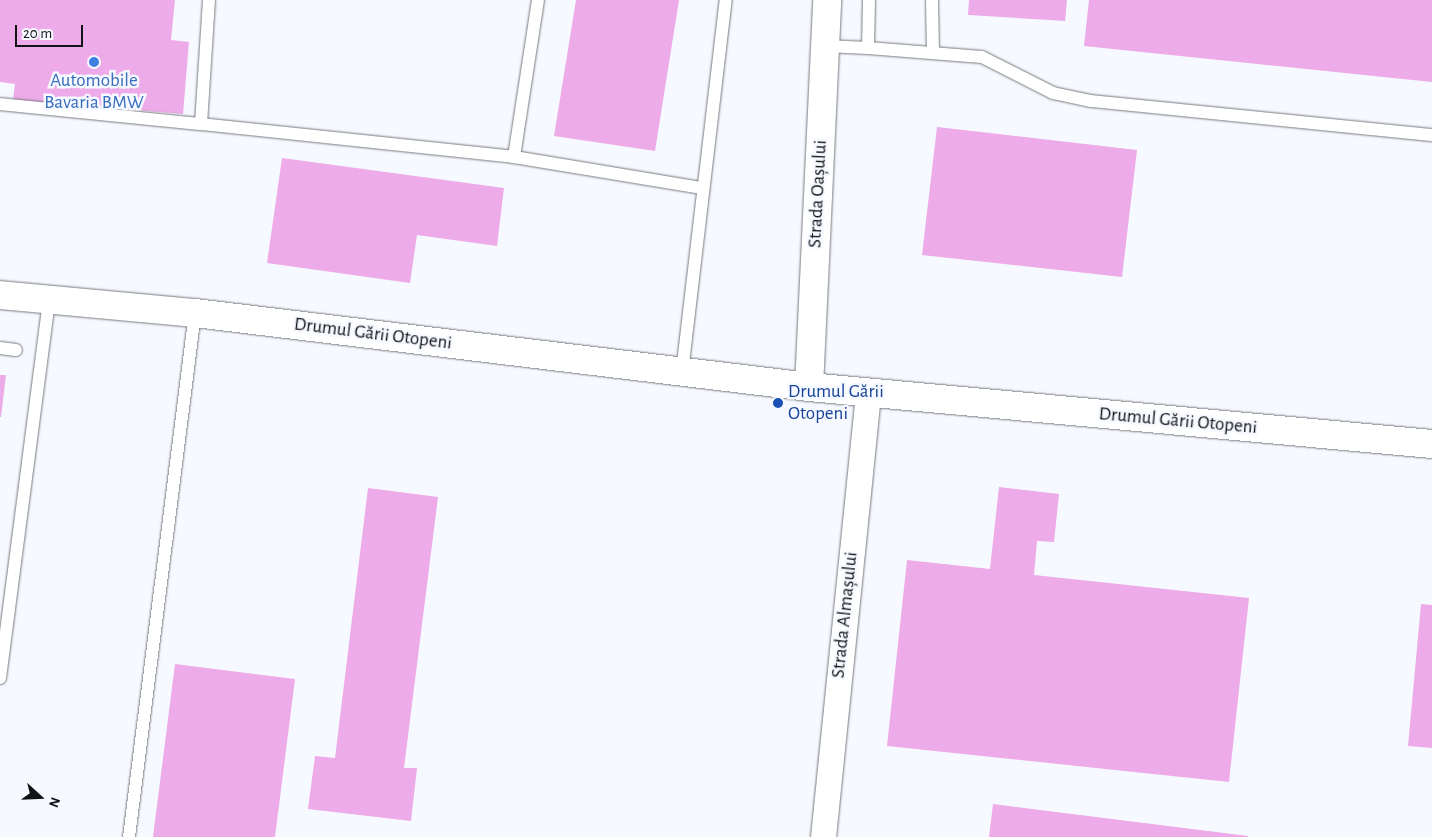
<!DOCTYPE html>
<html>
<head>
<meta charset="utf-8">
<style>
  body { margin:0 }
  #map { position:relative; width:1432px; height:837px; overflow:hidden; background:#f6f9ff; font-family:"Alegreya Sans",sans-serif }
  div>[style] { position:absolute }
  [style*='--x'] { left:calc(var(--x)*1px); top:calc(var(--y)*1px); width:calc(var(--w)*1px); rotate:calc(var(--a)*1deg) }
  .building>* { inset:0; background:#edabe9 }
  .roads { filter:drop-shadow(0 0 1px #787a7f) drop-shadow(0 0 1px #787a7f) }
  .service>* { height:12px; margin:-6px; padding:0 6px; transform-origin:6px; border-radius:6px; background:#fff }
  .minor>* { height:25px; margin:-12.5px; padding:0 12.5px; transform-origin:12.5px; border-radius:12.5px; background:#fff }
  .tertiary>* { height:28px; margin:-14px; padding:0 14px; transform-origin:14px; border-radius:14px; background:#fff }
  .secondary>* { height:28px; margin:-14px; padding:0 14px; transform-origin:14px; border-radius:14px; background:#fff }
  .dots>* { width:14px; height:14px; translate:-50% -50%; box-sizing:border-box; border:2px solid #f6f9ff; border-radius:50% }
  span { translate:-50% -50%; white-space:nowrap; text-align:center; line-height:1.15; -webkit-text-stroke:5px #f6f9ff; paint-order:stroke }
  .shop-label { font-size:19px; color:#366cbe }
  .street-label { font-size:19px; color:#121314 }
  .transit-label { font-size:19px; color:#164399 }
  .left { translate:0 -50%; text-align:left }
  .north { position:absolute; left:15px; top:772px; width:50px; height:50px; -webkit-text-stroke:4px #f6f9ff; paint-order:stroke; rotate:110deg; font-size:14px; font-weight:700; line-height:20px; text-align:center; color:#121314 }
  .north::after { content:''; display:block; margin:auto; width:18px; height:22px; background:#121314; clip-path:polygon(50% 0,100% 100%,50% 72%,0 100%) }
  .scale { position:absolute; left:15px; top:25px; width:68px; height:22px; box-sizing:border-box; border:2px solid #121314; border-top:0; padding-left:6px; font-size:15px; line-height:18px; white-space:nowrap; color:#121314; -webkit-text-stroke:4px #f6f9ff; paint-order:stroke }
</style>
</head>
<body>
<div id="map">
  <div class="building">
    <i style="clip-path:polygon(0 0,175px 0,171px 40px,189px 42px,183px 114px,13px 100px,15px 84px,0 82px)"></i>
    <i style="clip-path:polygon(576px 0,679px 0,655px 151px,554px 136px)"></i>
    <i style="clip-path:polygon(969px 0,1067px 0,1065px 21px,968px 15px)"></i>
    <i style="clip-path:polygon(1089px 0,1432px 0,1432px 82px,1084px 46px)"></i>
    <i style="clip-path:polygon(937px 127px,1137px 150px,1122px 277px,922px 255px)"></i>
    <i style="clip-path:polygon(282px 158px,504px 188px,497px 246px,417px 235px,410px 283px,267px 263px)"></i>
    <i style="clip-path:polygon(0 375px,6px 375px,1px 417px,0 417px)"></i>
    <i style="clip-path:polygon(999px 487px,1059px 494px,1054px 542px,1037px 541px,1034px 575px,1249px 598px,1229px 782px,887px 746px,907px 560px,990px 569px)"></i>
    <i style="clip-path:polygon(368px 488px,438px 497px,404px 768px,417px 768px,411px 821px,308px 809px,315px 756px,335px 758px)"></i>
    <i style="clip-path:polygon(1421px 604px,1432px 605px,1432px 748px,1408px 746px)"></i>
    <i style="clip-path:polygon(175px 664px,295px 679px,275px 837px,153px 837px)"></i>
    <i style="clip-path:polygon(993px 804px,1248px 836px,1248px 837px,989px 837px)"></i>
  </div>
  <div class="roads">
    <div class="service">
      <i style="--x:209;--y:0;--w:124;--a:93.7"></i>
      <i style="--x:201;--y:124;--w:315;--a:6"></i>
      <i style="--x:538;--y:0;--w:159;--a:98.7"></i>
      <i style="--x:514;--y:157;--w:191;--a:9.4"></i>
      <i style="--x:869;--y:0;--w:48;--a:91.2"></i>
      <i style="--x:868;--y:48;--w:114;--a:4.5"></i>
      <i style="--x:982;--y:57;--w:80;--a:26.9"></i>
      <i style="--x:1053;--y:93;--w:39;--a:12"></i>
      <i style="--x:1091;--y:101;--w:343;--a:5.7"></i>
      <i style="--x:932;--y:0;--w:52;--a:88.9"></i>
      <i style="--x:825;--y:46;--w:43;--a:2.7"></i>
      <i style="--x:0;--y:104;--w:202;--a:5.7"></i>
      <i style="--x:0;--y:348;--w:16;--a:7"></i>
      <i style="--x:682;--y:372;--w:375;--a:-83.3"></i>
      <i style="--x:0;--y:678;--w:382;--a:-82.6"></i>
      <i style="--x:129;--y:837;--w:528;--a:-82.82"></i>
    </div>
    <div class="minor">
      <i style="--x:823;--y:837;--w:447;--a:-84.2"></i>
    </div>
    <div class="tertiary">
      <i style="--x:809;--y:387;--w:387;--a:-87.3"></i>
    </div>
    <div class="secondary">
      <i style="--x:0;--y:295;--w:196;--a:5.3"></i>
      <i style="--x:195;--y:313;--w:618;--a:6.87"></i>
      <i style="--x:809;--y:387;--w:626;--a:5.23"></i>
    </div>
  </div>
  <div class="dots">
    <i style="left:94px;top:62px;background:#3f7fe0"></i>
    <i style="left:778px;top:403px;background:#1a4fb4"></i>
  </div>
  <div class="shop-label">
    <span style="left:94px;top:92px">Automobile<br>Bavaria BMW</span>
  </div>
  <div class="street-label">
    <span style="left:818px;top:194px;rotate:-87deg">Strada Oașului</span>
    <span style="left:373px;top:334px;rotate:7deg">Drumul Gării Otopeni</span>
    <span style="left:1178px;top:421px;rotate:5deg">Drumul Gării Otopeni</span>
    <span style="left:845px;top:615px;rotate:-84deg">Strada Almașului</span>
  </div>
  <div class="transit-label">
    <span class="left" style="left:788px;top:403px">Drumul Gării<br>Otopeni</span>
  </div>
  <div class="north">N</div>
  <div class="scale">20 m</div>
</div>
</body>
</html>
